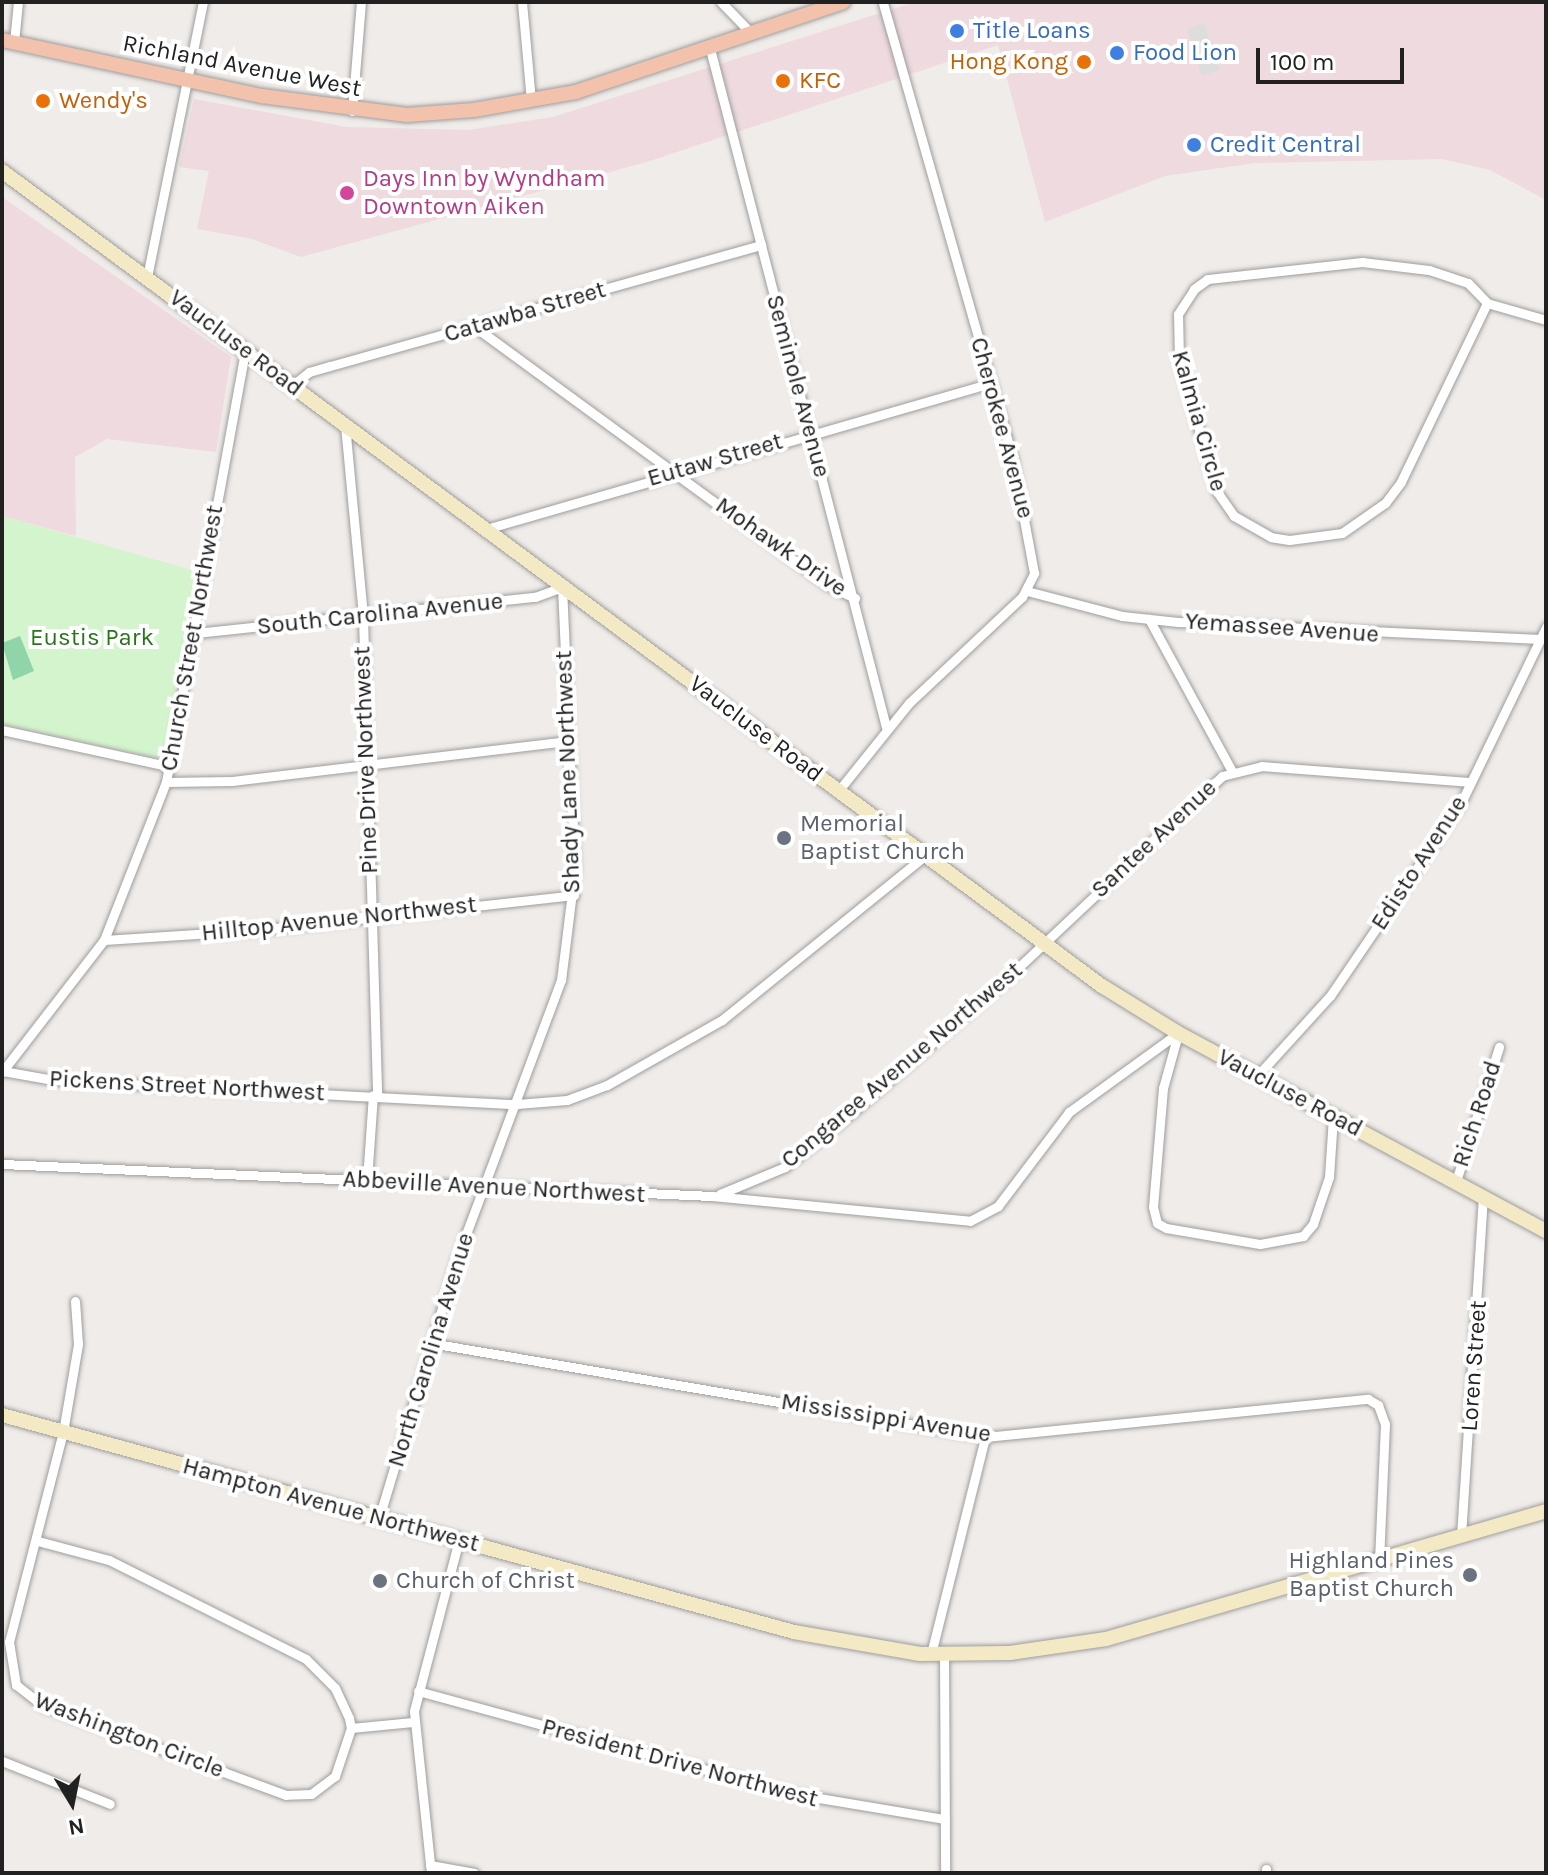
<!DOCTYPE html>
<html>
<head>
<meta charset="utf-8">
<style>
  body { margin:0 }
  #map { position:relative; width:1548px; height:1875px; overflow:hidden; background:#f0ece9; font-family:Karla,sans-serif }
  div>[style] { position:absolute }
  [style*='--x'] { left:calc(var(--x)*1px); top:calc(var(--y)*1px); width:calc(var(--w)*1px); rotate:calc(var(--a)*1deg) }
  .commercial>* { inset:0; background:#eedadf }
  .park>* { inset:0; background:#d3f4cc }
  .pitch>* { inset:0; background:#90d5a9 }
  .parking>* { inset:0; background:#ddd }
  .roads { filter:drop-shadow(0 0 2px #9e9e9e) drop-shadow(0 0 2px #9e9e9e) }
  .street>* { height:9px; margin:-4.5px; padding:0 4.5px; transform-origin:4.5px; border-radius:4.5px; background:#fff }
  .secondary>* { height:14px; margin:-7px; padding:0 7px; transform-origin:7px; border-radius:7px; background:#f3e9c4 }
  .primary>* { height:14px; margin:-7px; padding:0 7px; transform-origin:7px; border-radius:7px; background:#f2c2ac }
  .dots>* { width:22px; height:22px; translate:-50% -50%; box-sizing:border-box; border:4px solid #fff; border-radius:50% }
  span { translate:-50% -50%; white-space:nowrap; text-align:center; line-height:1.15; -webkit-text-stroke:8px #fff; paint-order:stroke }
  .shop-label { font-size:24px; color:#366cbe }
  .left { translate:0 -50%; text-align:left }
  .food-label { font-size:24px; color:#c56008 }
  .right { translate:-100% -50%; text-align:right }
  .street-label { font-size:24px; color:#212121 }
  .hotel-label { font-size:24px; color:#b23c85 }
  .park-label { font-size:24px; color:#297519 }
  .worship-label { font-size:24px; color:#5b616d }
  .frame { position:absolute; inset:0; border:4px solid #212121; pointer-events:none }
  .north { position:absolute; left:32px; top:1763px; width:80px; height:80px; -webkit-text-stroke:6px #fff; paint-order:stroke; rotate:170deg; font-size:22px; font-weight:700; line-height:32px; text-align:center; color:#212121 }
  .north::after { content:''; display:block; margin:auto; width:28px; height:36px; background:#212121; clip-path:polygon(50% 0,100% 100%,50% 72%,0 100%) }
  .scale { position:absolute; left:1256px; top:48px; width:148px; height:36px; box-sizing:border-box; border:4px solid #212121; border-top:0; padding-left:10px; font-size:24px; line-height:28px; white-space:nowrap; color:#212121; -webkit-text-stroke:6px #fff; paint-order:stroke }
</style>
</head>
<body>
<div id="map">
  <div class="commercial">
    <i style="clip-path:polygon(915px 2px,1546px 2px,1546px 200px,1490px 170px,1442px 159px,1255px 163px,1165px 176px,1045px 222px,998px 45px,650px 161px,301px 257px,252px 239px,197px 229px,209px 171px,179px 167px,194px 99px,346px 127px,468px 130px,553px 117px)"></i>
    <i style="clip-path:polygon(2px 197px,231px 357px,216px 452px,107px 439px,75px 457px,76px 536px,2px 516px)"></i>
  </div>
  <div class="park">
    <i style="clip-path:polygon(2px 516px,195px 571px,163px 759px,2px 724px)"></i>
  </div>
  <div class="pitch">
    <i style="clip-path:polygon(20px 636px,34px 671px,13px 680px,2px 643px)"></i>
  </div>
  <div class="parking">
    <i style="clip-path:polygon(1204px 23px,1219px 70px,1202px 76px,1187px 29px)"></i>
  </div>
  <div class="roads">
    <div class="street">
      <i style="--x:522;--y:2;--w:99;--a:84.8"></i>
      <i style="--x:721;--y:2;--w:42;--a:46"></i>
      <i style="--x:14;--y:42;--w:40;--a:-84.3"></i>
      <i style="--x:709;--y:45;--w:705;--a:75.45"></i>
      <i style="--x:352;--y:111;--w:109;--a:-85.3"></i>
      <i style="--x:1362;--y:262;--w:67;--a:6.8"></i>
      <i style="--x:1429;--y:270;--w:41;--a:18.4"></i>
      <i style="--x:1468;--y:283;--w:28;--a:46"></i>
      <i style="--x:1487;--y:303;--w:199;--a:115.7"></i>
      <i style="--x:1401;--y:482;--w:26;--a:127"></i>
      <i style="--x:1385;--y:503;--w:52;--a:145.1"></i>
      <i style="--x:1342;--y:533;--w:53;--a:172.5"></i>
      <i style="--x:1289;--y:540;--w:18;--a:-171"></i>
      <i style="--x:1271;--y:537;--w:43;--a:-150.4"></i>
      <i style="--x:1234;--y:516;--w:29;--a:-125"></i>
      <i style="--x:1217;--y:492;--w:137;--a:-106.1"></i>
      <i style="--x:1179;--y:360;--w:46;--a:-91.2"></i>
      <i style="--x:1178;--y:314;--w:30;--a:-57"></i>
      <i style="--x:1194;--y:289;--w:17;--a:-36"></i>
      <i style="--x:1208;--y:279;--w:155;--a:-6.3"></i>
      <i style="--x:147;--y:277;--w:281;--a:-78.5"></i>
      <i style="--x:1487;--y:303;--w:61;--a:16.1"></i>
      <i style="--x:475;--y:327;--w:436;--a:36.2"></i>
      <i style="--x:827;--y:585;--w:31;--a:25"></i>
      <i style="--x:293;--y:385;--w:21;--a:-39"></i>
      <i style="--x:309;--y:372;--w:22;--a:-16"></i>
      <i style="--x:330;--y:366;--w:448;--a:-15.7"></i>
      <i style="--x:345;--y:425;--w:193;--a:84.6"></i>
      <i style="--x:363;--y:617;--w:478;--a:88.3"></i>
      <i style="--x:486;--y:529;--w:526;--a:-16.13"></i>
      <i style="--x:1027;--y:591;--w:98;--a:14.7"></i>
      <i style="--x:1122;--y:616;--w:56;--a:6.1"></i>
      <i style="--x:1178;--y:622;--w:363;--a:2.7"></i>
      <i style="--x:1149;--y:619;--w:173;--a:61.4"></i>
      <i style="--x:196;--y:633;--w:341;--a:-6.1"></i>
      <i style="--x:535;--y:597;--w:29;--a:-20"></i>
      <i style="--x:562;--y:587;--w:281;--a:87.4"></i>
      <i style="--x:575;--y:868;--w:113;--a:97.1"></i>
      <i style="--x:561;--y:980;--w:297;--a:110.5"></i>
      <i style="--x:457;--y:1258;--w:271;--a:106.7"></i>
      <i style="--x:2;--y:730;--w:173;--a:12.3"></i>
      <i style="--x:166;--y:782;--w:66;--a:-0.9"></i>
      <i style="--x:232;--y:781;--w:339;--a:-6.8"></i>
      <i style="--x:839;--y:790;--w:112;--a:-51.2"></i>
      <i style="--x:909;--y:703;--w:155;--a:-43.2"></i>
      <i style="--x:1022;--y:597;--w:27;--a:-63"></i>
      <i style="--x:1034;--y:573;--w:119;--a:-100.6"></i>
      <i style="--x:1012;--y:456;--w:472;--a:-105.9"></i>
      <i style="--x:104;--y:940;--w:154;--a:-3.7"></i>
      <i style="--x:258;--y:930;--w:318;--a:-6.3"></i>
      <i style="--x:1178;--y:1034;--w:56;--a:105.5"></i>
      <i style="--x:1163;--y:1088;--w:119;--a:94.8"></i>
      <i style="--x:1153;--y:1207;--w:16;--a:76"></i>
      <i style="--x:1157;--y:1223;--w:10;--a:29"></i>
      <i style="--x:1166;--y:1228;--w:95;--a:9.7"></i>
      <i style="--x:1260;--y:1244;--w:44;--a:-10.5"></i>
      <i style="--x:1303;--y:1236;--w:16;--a:-50"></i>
      <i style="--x:1313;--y:1224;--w:50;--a:-71.2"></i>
      <i style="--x:1329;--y:1177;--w:61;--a:-86.2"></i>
      <i style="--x:3;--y:1071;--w:51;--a:10.2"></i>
      <i style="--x:53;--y:1080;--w:465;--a:3"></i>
      <i style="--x:517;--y:1104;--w:50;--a:-4.6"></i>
      <i style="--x:567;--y:1100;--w:43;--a:-20.6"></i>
      <i style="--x:607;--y:1085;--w:132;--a:-29.5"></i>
      <i style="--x:722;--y:1020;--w:264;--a:-39"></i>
      <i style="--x:2;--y:1072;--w:167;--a:-52.3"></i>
      <i style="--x:104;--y:940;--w:170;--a:-68.6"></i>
      <i style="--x:166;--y:782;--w:438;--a:-79.6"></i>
      <i style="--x:1258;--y:1075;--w:107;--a:-47.7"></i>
      <i style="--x:1330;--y:996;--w:231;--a:-55.8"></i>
      <i style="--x:1460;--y:805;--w:198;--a:-64.2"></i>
      <i style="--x:2;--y:1164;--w:711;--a:2.58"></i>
      <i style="--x:712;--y:1196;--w:259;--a:5.5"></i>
      <i style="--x:970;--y:1221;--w:32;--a:-28"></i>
      <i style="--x:998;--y:1206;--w:118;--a:-52.9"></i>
      <i style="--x:1069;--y:1112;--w:135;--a:-35.9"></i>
      <i style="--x:367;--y:1180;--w:85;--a:-86"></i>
      <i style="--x:1456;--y:1181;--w:141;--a:-72.2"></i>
      <i style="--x:720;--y:1194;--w:70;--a:-22.6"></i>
      <i style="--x:785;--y:1167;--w:89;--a:-39.1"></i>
      <i style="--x:854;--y:1111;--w:198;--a:-40.9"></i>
      <i style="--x:1004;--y:981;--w:299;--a:-43.2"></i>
      <i style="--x:1222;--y:776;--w:41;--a:-14"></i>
      <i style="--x:1262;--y:766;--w:209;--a:4.4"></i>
      <i style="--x:430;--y:1343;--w:563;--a:9.61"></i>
      <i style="--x:985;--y:1437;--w:385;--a:-5.7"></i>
      <i style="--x:1368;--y:1399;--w:12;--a:31"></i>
      <i style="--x:1378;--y:1405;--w:20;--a:70"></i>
      <i style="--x:1385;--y:1424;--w:135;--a:92.5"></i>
      <i style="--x:1461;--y:1536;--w:340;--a:-86.3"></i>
      <i style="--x:38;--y:1541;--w:73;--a:15"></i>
      <i style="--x:109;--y:1560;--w:220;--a:26.7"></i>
      <i style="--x:306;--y:1659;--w:41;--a:45"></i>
      <i style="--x:335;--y:1688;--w:33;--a:65"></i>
      <i style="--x:349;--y:1718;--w:10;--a:79"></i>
      <i style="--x:351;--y:1728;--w:51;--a:108.4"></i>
      <i style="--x:335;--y:1776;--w:30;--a:143"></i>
      <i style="--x:311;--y:1794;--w:25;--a:178"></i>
      <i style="--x:286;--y:1795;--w:260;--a:-159.8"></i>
      <i style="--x:42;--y:1705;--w:33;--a:-142"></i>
      <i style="--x:16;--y:1685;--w:44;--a:-99.2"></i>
      <i style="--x:9;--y:1642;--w:217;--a:-75.6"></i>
      <i style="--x:63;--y:1432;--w:89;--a:-80.3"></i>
      <i style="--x:78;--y:1344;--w:43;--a:-94"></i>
      <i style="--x:931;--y:1654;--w:224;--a:-76"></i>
      <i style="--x:944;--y:1655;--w:218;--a:89.7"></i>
      <i style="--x:418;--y:1691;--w:391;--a:15.3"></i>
      <i style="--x:795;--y:1794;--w:152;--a:9.5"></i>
      <i style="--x:351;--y:1728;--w:62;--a:-5.5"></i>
      <i style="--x:2;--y:1761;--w:116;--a:21.7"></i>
      <i style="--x:430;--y:1865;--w:45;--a:10.3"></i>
      <i style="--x:1266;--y:1869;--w:4;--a:90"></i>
      <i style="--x:431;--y:1873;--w:163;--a:-96"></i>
      <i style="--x:414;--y:1711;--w:177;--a:-75.3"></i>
    </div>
    <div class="secondary">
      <i style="--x:2;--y:171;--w:1369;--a:36.54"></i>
      <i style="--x:1102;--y:986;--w:89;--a:31.7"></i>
      <i style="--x:1178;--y:1033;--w:418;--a:28.3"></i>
      <i style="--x:2;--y:1415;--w:821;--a:15.32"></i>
      <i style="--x:794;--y:1632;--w:128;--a:9.9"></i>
      <i style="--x:920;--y:1654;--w:90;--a:-0.6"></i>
      <i style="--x:1010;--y:1653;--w:97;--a:-8.3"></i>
      <i style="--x:1106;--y:1639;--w:458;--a:-16.2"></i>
    </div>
    <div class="primary">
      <i style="--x:2;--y:40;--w:266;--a:12.2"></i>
      <i style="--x:262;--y:96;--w:146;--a:7.5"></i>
      <i style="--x:407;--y:115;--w:67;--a:-4.3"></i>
      <i style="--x:474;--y:110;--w:104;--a:-10"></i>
      <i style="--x:576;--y:92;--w:282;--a:-18.6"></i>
    </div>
  </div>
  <div class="dots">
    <i style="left:957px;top:31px;background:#3f7fe0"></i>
    <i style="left:1117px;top:53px;background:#3f7fe0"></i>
    <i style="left:1084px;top:62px;background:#e8710a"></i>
    <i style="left:783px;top:81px;background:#e8710a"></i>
    <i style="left:43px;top:101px;background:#e8710a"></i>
    <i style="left:1194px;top:145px;background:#3f7fe0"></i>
    <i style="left:347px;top:193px;background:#d1479c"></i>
    <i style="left:784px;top:838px;background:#6b7280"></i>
    <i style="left:1470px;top:1575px;background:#6b7280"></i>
    <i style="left:380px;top:1581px;background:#6b7280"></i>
  </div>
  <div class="shop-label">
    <span class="left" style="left:973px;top:31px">Title Loans</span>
    <span class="left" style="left:1133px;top:53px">Food Lion</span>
    <span class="left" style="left:1210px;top:145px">Credit Central</span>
  </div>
  <div class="food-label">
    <span class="right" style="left:1068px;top:62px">Hong Kong</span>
    <span class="left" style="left:799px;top:81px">KFC</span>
    <span class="left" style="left:59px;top:101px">Wendy's</span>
  </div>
  <div class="street-label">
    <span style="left:242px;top:66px;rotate:11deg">Richland Avenue West</span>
    <span style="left:525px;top:312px;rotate:-16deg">Catawba Street</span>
    <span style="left:236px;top:343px;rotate:37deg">Vaucluse Road</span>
    <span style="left:798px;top:386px;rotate:75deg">Seminole Avenue</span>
    <span style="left:1199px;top:421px;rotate:74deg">Kalmia Circle</span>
    <span style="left:1002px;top:428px;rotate:75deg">Cherokee Avenue</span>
    <span style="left:715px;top:460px;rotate:-16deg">Eutaw Street</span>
    <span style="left:781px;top:547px;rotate:35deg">Mohawk Drive</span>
    <span style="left:380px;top:614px;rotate:-6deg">South Carolina Avenue</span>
    <span style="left:1282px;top:628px;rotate:4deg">Yemassee Avenue</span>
    <span style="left:192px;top:638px;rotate:-80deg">Church Street Northwest</span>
    <span style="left:756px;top:729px;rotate:37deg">Vaucluse Road</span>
    <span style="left:366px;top:760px;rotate:-92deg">Pine Drive Northwest</span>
    <span style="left:568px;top:772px;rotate:-92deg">Shady Lane Northwest</span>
    <span style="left:1154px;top:839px;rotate:-43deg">Santee Avenue</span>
    <span style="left:1419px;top:863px;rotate:-57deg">Edisto Avenue</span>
    <span style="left:339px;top:919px;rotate:-6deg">Hilltop Avenue Northwest</span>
    <span style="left:902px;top:1065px;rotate:-40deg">Congaree Avenue Northwest</span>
    <span style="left:187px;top:1086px;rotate:3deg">Pickens Street Northwest</span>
    <span style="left:1290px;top:1093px;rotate:28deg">Vaucluse Road</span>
    <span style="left:1477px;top:1114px;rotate:-72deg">Rich Road</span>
    <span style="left:494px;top:1187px;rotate:3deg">Abbeville Avenue Northwest</span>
    <span style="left:431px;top:1350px;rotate:-73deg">North Carolina Avenue</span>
    <span style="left:1474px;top:1366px;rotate:-86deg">Loren Street</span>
    <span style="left:886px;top:1418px;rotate:9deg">Mississippi Avenue</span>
    <span style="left:331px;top:1505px;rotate:15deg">Hampton Avenue Northwest</span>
    <span style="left:129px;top:1735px;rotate:21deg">Washington Circle</span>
    <span style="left:680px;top:1763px;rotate:15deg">President Drive Northwest</span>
  </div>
  <div class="hotel-label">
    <span class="left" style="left:363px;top:193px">Days Inn by Wyndham<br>Downtown Aiken</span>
  </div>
  <div class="park-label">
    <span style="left:92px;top:638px">Eustis Park</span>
  </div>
  <div class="worship-label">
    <span class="left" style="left:800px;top:838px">Memorial<br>Baptist Church</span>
    <span class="right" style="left:1454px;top:1575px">Highland Pines<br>Baptist Church</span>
    <span class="left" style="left:396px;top:1581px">Church of Christ</span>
  </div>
  <div class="frame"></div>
  <div class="north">N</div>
  <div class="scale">100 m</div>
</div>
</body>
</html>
